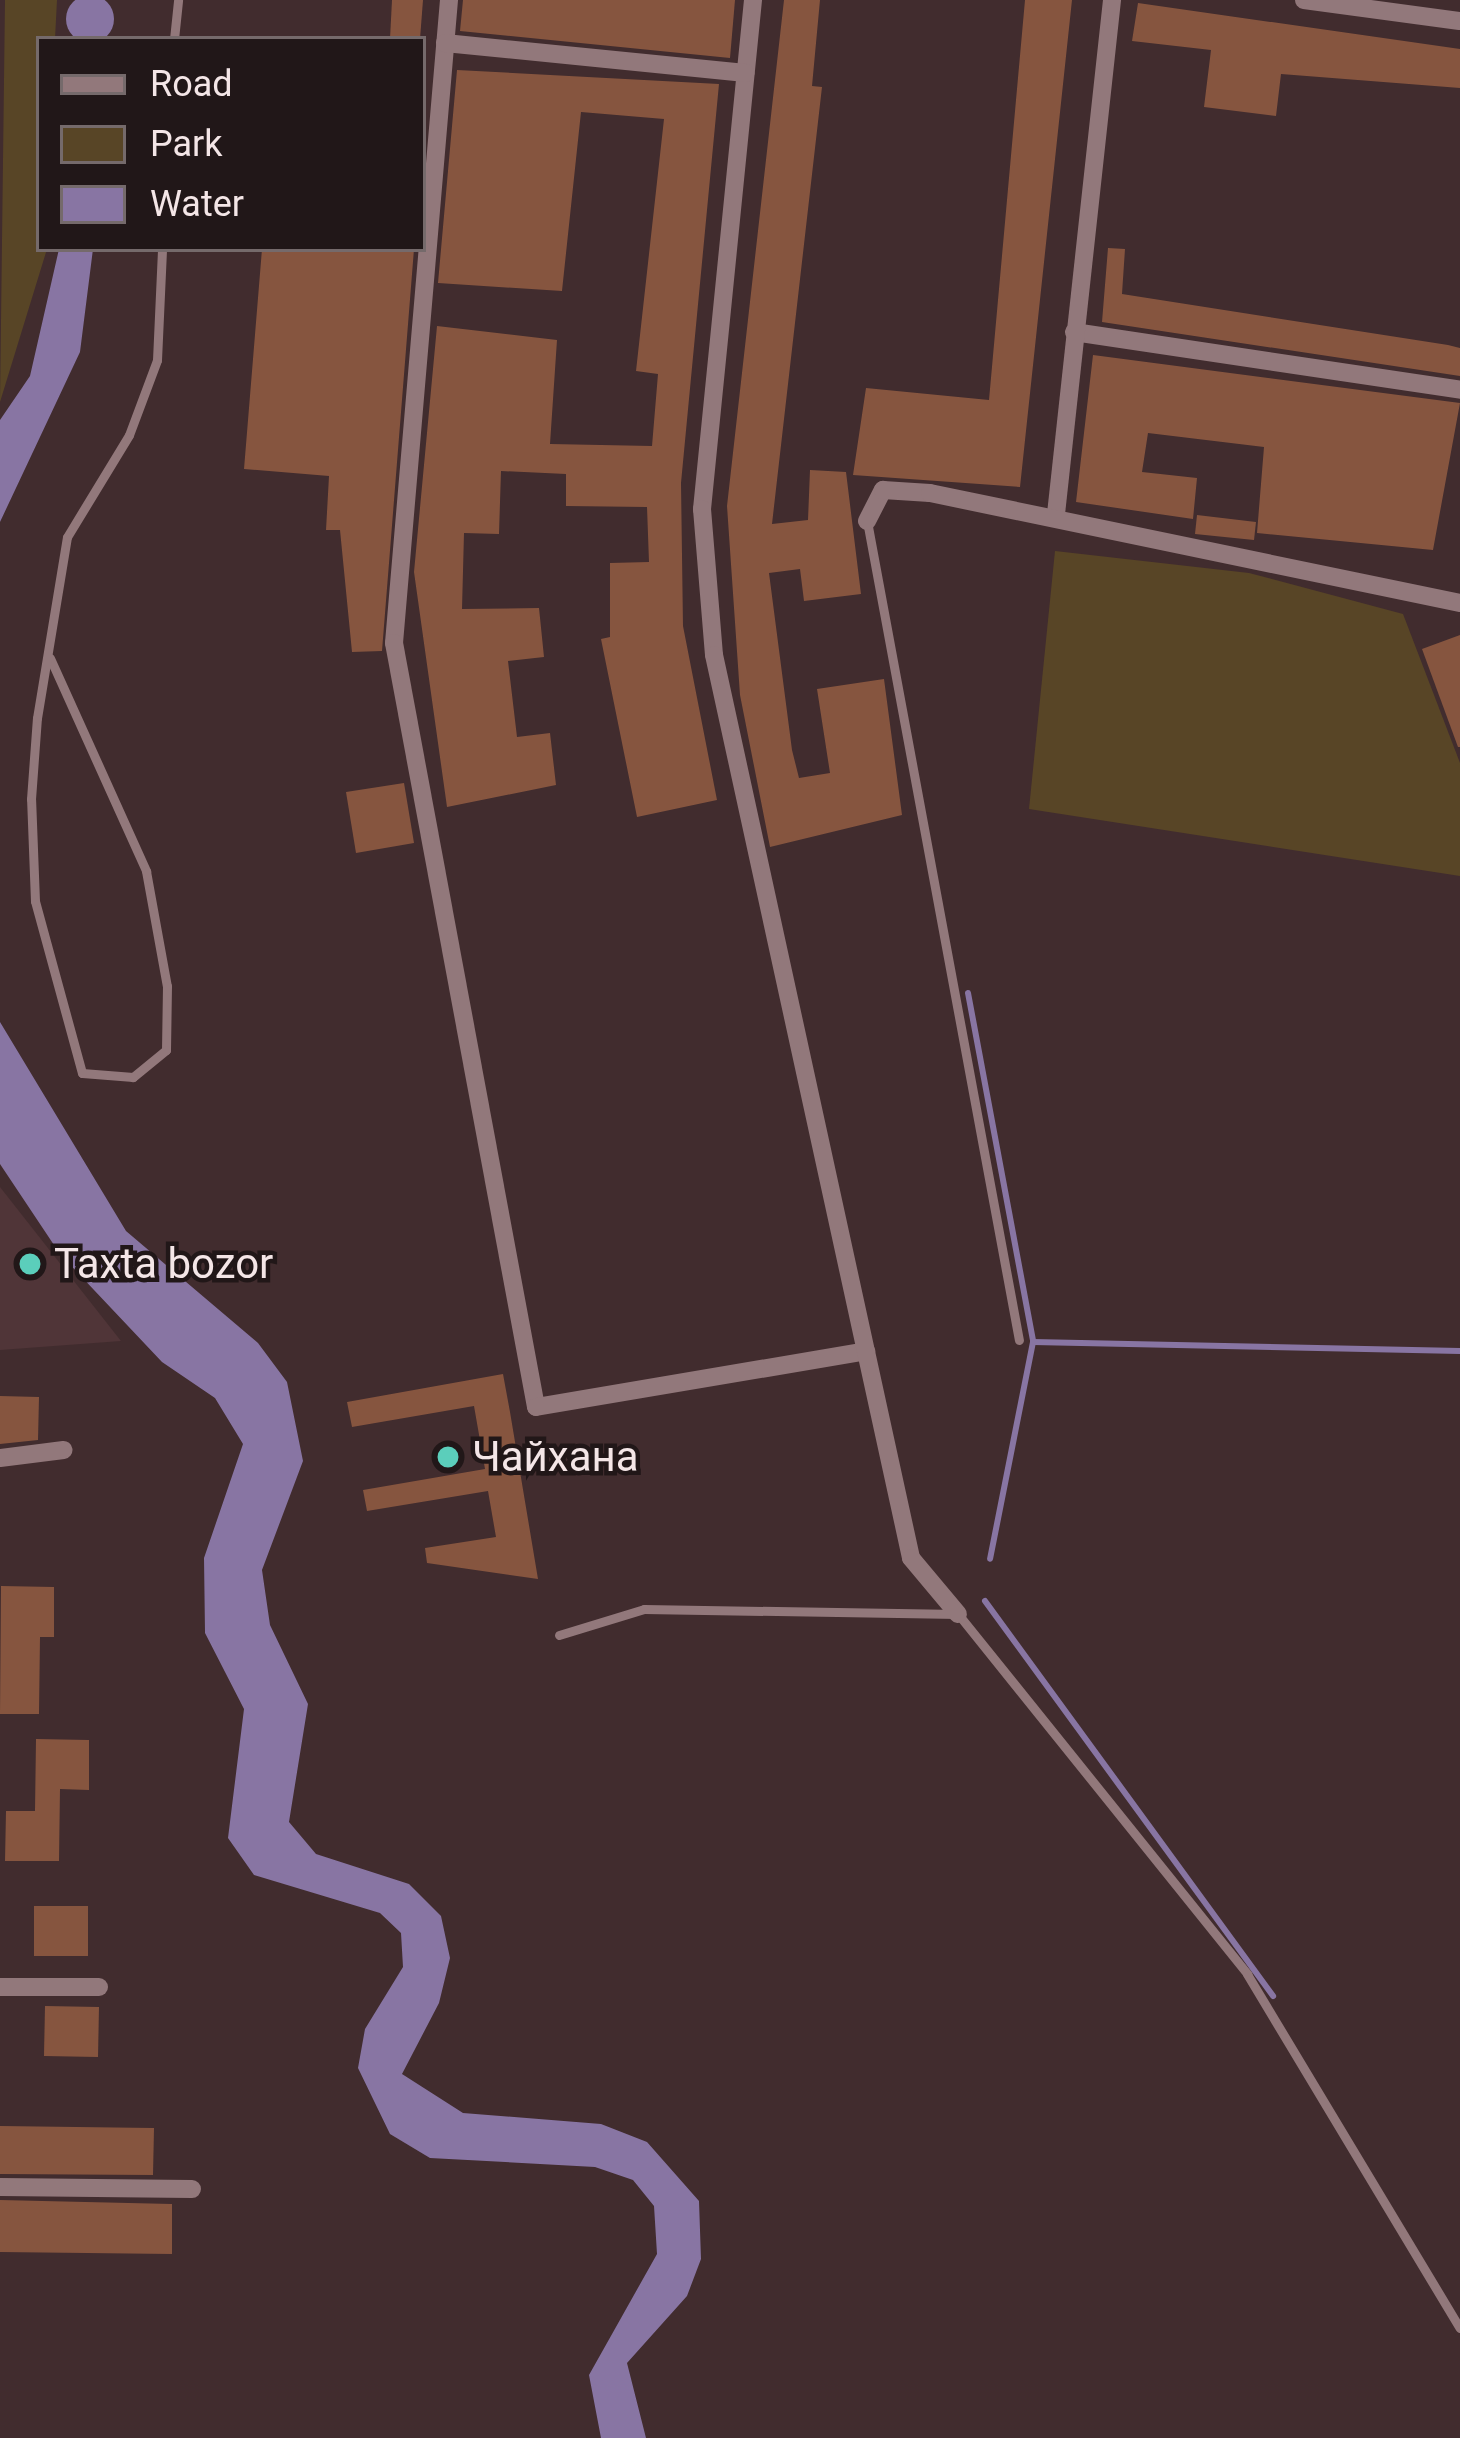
<!DOCTYPE html>
<html>
<head>
<meta charset="utf-8">
<style>
  body { margin:0 }
  #map { position:relative; width:1460px; height:2438px; overflow:hidden; background:#412c2e; font-family:Roboto,sans-serif }
  div>[style] { position:absolute }
  [style*='--x'] { left:calc(var(--x)*1px); top:calc(var(--y)*1px); width:calc(var(--w)*1px); rotate:calc(var(--a)*1deg) }
  .built>* { inset:0; background:#503538 }
  .green>* { inset:0; background:#584526 }
  .water>* { inset:0; background:#8875a3 }
  .round { border-radius:50% }
  .stream>* { height:6px; margin:-3px; padding:0 3px; transform-origin:3px; border-radius:3px; background:#8875a3 }
  .building>* { inset:0; background:#86553f }
  .lane>* { height:9px; margin:-4.5px; padding:0 4.5px; transform-origin:4.5px; border-radius:4.5px; background:#92787b }
  .street>* { height:18px; margin:-9px; padding:0 9px; transform-origin:9px; border-radius:9px; background:#92787b }
  .dots>* { width:33px; height:33px; translate:-50% -50%; box-sizing:border-box; border:6px solid #211718; border-radius:50% }
  span { translate:-50% -50%; white-space:nowrap; text-align:center; line-height:1.15; -webkit-text-stroke:9px #211718; paint-order:stroke }
  .poi-label { font-size:42px; color:#f4e6e7 }
  .left { translate:0 -50%; text-align:left }
  .legend { position:absolute; left:36px; top:36px; width:390px; height:216px; box-sizing:border-box; background:#211718; border:3px solid #756a6b; margin:0; padding:15px 21px; list-style:none; font-size:36px; color:#f4e6e7 }
  .legend li { display:flex; align-items:center; gap:24px; height:60px }
  .legend b { width:60px; border:3px solid #756a6b }
</style>
</head>
<body>
<div id="map">
  <div class="built">
    <i style="clip-path:polygon(0 1187px,121px 1341px,0 1350px)"></i>
  </div>
  <div class="green">
    <i style="clip-path:polygon(5px 0,57px 0,55px 39px,39px 39px,47px 249px,0 402px)"></i>
    <i style="clip-path:polygon(1055px 551px,1249px 573px,1403px 614px,1460px 763px,1460px 876px,1029px 809px)"></i>
  </div>
  <div class="water">
    <i class="round" style="left:66px;top:-5px;width:48px;height:48px"></i>
    <i style="clip-path:polygon(59px 249px,93px 249px,80px 352px,0 522px,0 420px,30px 376px)"></i>
    <i style="clip-path:polygon(0 1022px,126px 1231px,258px 1343px,287px 1382px,303px 1461px,262px 1570px,270px 1625px,308px 1704px,289px 1822px,316px 1854px,409px 1884px,441px 1916px,450px 1958px,439px 2003px,402px 2074px,463px 2113px,601px 2124px,647px 2142px,699px 2201px,701px 2259px,687px 2296px,627px 2363px,646px 2438px,601px 2438px,589px 2375px,657px 2254px,654px 2206px,633px 2180px,595px 2167px,430px 2158px,390px 2134px,358px 2068px,365px 2029px,403px 1967px,401px 1933px,380px 1913px,254px 1875px,228px 1838px,244px 1709px,205px 1633px,204px 1558px,243px 1444px,215px 1398px,162px 1362px,60px 1254px,0 1164px)"></i>
  </div>
  <div class="stream">
    <i style="--x:968;--y:993;--w:355;--a:79.4"></i>
    <i style="--x:1033;--y:1342;--w:221;--a:101.2"></i>
    <i style="--x:1033;--y:1342;--w:427;--a:1.2"></i>
    <i style="--x:985;--y:1601;--w:489;--a:53.9"></i>
  </div>
  <div class="building">
    <i style="clip-path:polygon(392px 0,423px 0,420px 39px,390px 39px)"></i>
    <i style="clip-path:polygon(463px 0,735px 0,730px 58px,460px 31px)"></i>
    <i style="clip-path:polygon(784px 0,820px 0,812px 86px,822px 87px,772px 524px,808px 520px,810px 470px,846px 472px,861px 594px,804px 601px,800px 569px,769px 573px,792px 750px,799px 778px,830px 773px,817px 689px,884px 679px,902px 815px,770px 847px,740px 695px,727px 506px)"></i>
    <i style="clip-path:polygon(1025px 0,1072px 0,1020px 487px,853px 475px,866px 388px,989px 400px)"></i>
    <i style="clip-path:polygon(1138px 3px,1460px 49px,1460px 88px,1281px 74px,1276px 116px,1204px 107px,1211px 50px,1132px 41px)"></i>
    <i style="clip-path:polygon(457px 70px,719px 84px,681px 483px,683px 626px,717px 800px,637px 817px,601px 639px,610px 637px,610px 563px,649px 562px,647px 507px,566px 506px,566px 474px,501px 471px,499px 534px,464px 533px,462px 609px,539px 608px,544px 657px,508px 661px,517px 737px,550px 733px,556px 785px,447px 807px,414px 572px,437px 326px,557px 340px,550px 444px,652px 446px,658px 374px,636px 371px,664px 119px,581px 112px,562px 291px,438px 283px)"></i>
    <i style="clip-path:polygon(1108px 248px,1125px 249px,1122px 294px,1448px 345px,1460px 348px,1460px 376px,1102px 322px)"></i>
    <i style="clip-path:polygon(262px 249px,414px 249px,382px 651px,352px 652px,340px 530px,326px 530px,329px 476px,244px 469px)"></i>
    <i style="clip-path:polygon(1093px 355px,1460px 403px,1433px 550px,1257px 533px,1264px 447px,1148px 433px,1142px 472px,1197px 478px,1193px 519px,1076px 502px)"></i>
    <i style="clip-path:polygon(1197px 515px,1256px 522px,1254px 540px,1195px 534px)"></i>
    <i style="clip-path:polygon(1460px 635px,1460px 747px,1458px 747px,1422px 649px)"></i>
    <i style="clip-path:polygon(404px 783px,414px 843px,356px 853px,346px 792px)"></i>
    <i style="clip-path:polygon(503px 1374px,510px 1412px,538px 1579px,427px 1563px,425px 1548px,496px 1537px,488px 1491px,367px 1511px,363px 1490px,485px 1469px,474px 1406px,352px 1427px,347px 1402px)"></i>
    <i style="clip-path:polygon(0 1396px,39px 1397px,38px 1440px,0 1444px)"></i>
    <i style="clip-path:polygon(1px 1586px,54px 1587px,54px 1637px,40px 1637px,39px 1714px,0 1714px)"></i>
    <i style="clip-path:polygon(36px 1739px,89px 1740px,89px 1790px,60px 1789px,59px 1861px,5px 1861px,6px 1811px,35px 1811px)"></i>
    <i style="clip-path:polygon(34px 1906px,88px 1906px,88px 1956px,34px 1956px)"></i>
    <i style="clip-path:polygon(45px 2006px,99px 2007px,98px 2057px,44px 2056px)"></i>
    <i style="clip-path:polygon(0 2126px,154px 2128px,153px 2175px,0 2174px)"></i>
    <i style="clip-path:polygon(0 2200px,172px 2204px,172px 2254px,0 2252px)"></i>
  </div>
  <div class="lane">
    <i style="--x:174;--y:39;--w:39;--a:-84"></i>
    <i style="--x:867;--y:521;--w:833;--a:79.49"></i>
    <i style="--x:50;--y:658;--w:234;--a:65.7"></i>
    <i style="--x:146;--y:871;--w:117;--a:79.7"></i>
    <i style="--x:167;--y:986;--w:64;--a:90.9"></i>
    <i style="--x:166;--y:1050;--w:43;--a:140.7"></i>
    <i style="--x:133;--y:1077;--w:51;--a:-175.5"></i>
    <i style="--x:82;--y:1073;--w:178;--a:-105.3"></i>
    <i style="--x:35;--y:901;--w:102;--a:-92.2"></i>
    <i style="--x:31;--y:799;--w:81;--a:-85.8"></i>
    <i style="--x:37;--y:718;--w:183;--a:-80.6"></i>
    <i style="--x:67;--y:537;--w:119;--a:-58.7"></i>
    <i style="--x:129;--y:435;--w:80;--a:-69.5"></i>
    <i style="--x:157;--y:360;--w:111;--a:-87.4"></i>
    <i style="--x:559;--y:1635;--w:89;--a:-17"></i>
    <i style="--x:644;--y:1609;--w:314;--a:0.9"></i>
    <i style="--x:958;--y:1614;--w:462;--a:51.2"></i>
    <i style="--x:1247;--y:1974;--w:413;--a:59"></i>
  </div>
  <div class="street">
    <i style="--x:449;--y:0;--w:645;--a:94.89"></i>
    <i style="--x:394;--y:643;--w:777;--a:79.47"></i>
    <i style="--x:536;--y:1407;--w:335;--a:-9.6"></i>
    <i style="--x:753;--y:0;--w:512;--a:95.72"></i>
    <i style="--x:702;--y:509;--w:146;--a:85.3"></i>
    <i style="--x:714;--y:655;--w:924;--a:77.69"></i>
    <i style="--x:911;--y:1558;--w:73;--a:50"></i>
    <i style="--x:1304;--y:0;--w:157;--a:7.7"></i>
    <i style="--x:445;--y:43;--w:302;--a:5.7"></i>
    <i style="--x:1074;--y:332;--w:390;--a:8.5"></i>
    <i style="--x:1056;--y:514;--w:517;--a:-83.78"></i>
    <i style="--x:867;--y:521;--w:35;--a:-63"></i>
    <i style="--x:883;--y:490;--w:47;--a:3.7"></i>
    <i style="--x:930;--y:493;--w:541;--a:11.73"></i>
    <i style="--x:0;--y:1458;--w:64;--a:-7.2"></i>
    <i style="--x:0;--y:1987;--w:99;--a:0"></i>
    <i style="--x:0;--y:2187;--w:192;--a:0.6"></i>
  </div>
  <div class="dots">
    <i style="left:30px;top:1264px;background:#5bcebb"></i>
    <i style="left:448px;top:1457px;background:#5bcebb"></i>
  </div>
  <div class="poi-label">
    <span class="left" style="left:54px;top:1264px">Taxta bozor</span>
    <span class="left" style="left:472px;top:1457px">Чайхана</span>
  </div>
  <ul class="legend">
  <li><b style="height:15px;background:#92787b"></b>Road</li>
  <li><b style="height:33px;background:#584526"></b>Park</li>
  <li><b style="height:33px;background:#8875a3"></b>Water</li>
  </ul>
</div>
</body>
</html>
